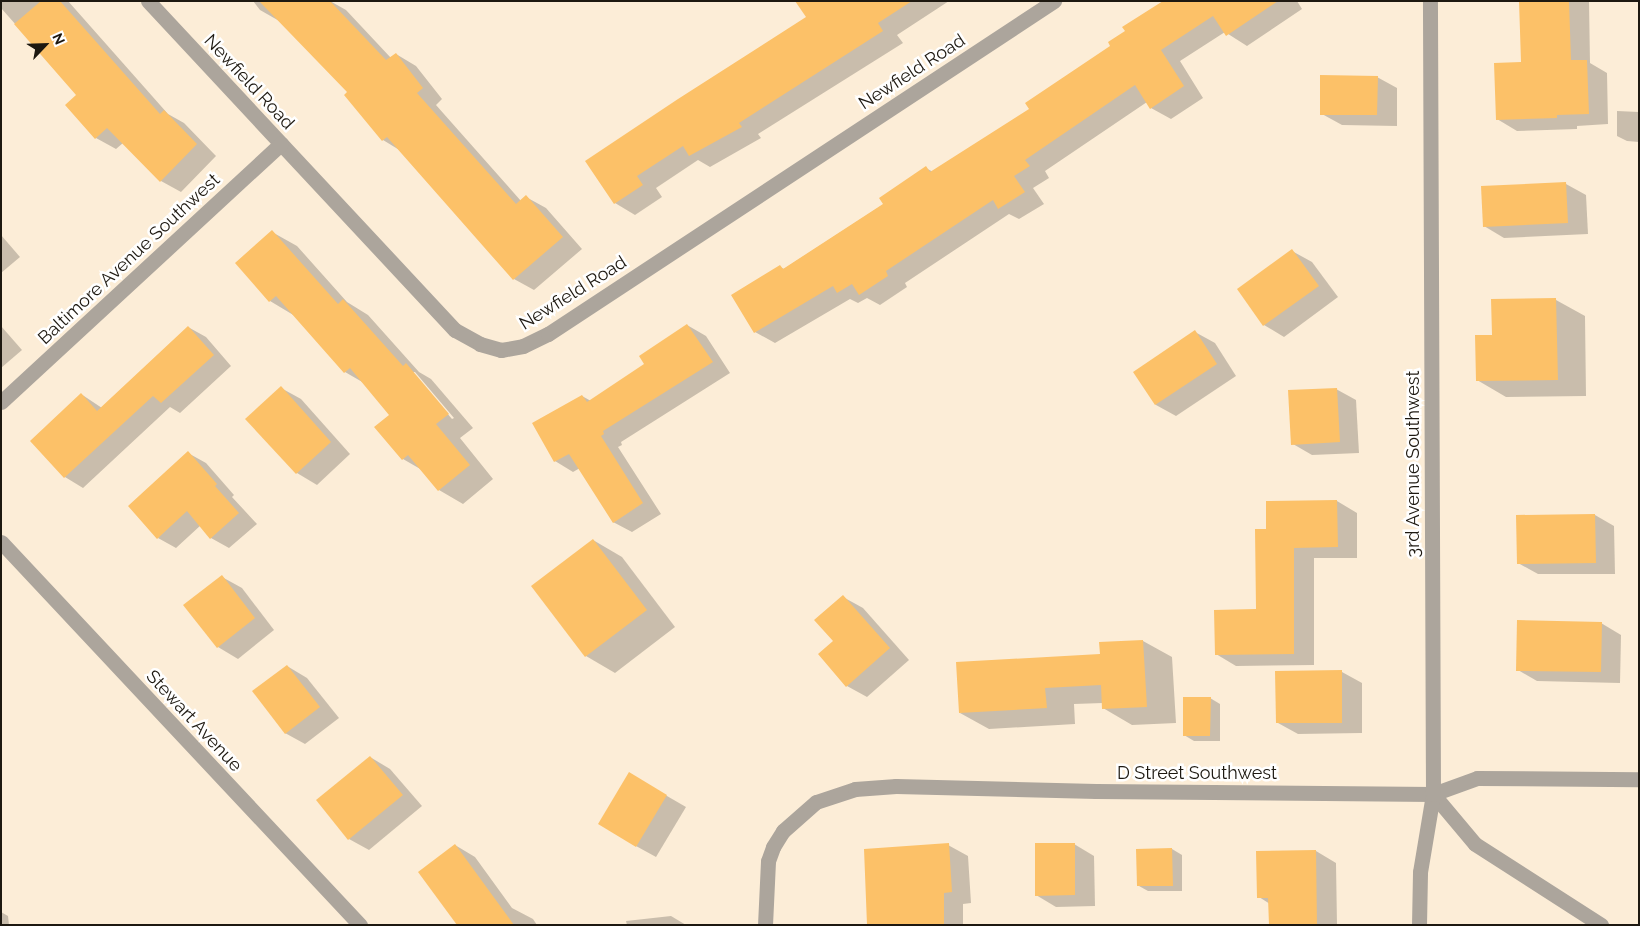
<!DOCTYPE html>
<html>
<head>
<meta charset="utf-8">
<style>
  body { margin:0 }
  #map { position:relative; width:1640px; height:926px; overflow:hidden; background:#fcedd7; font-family:Raleway,sans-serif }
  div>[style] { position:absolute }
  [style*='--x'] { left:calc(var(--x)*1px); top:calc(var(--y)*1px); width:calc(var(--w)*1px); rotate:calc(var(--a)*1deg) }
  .shadow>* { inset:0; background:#0003 }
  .building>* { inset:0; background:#fcc168 }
  .minor>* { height:15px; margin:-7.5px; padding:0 7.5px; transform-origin:7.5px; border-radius:7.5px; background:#aca59c }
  span { translate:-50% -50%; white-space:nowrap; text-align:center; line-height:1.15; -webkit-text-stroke:5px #fff; paint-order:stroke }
  .street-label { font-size:18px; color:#1d1810 }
  .frame { position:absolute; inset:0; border:2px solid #1d1810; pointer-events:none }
  .north { position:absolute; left:20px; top:20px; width:50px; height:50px; -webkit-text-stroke:4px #fff; paint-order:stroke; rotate:66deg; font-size:14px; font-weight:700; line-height:20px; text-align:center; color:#1d1810 }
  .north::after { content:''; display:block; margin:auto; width:18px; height:22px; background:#1d1810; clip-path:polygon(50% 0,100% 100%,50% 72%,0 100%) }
</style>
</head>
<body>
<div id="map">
  <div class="shadow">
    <i style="clip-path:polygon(1px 1px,68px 1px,168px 114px,184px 123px,216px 156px,181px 192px,161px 181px,123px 143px,116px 149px,96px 138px,78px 95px,1px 8px)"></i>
    <i style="clip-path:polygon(253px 1px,330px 1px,346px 10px,391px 58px,396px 54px,416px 66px,442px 99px,436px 105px,521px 201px,526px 197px,546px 208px,582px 249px,534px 290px,514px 279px,401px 151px,383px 140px,349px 92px,281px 22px,260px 10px)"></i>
    <i style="clip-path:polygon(812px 1px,949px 1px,897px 35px,903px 43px,758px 134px,761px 138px,710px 167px,698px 160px,656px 188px,662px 197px,635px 215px,615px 203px,587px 161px,808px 18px)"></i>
    <i style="clip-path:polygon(1187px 1px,1297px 1px,1302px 9px,1247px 46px,1225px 32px,1180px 61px,1203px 98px,1171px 119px,1151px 108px,1147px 102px,1045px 171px,1049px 178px,1033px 188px,1044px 204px,1019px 219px,1009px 214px,905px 283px,907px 287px,880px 305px,867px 298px,858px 303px,850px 299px,775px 343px,755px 332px,780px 267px,784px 269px,884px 204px,926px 168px,933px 172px,1031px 109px)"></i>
    <i style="clip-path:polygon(1521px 1px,1589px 1px,1590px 63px,1607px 73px,1608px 124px,1577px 126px,1577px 129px,1517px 131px,1497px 119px,1523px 63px)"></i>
    <i style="clip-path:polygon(1377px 77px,1397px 88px,1397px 126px,1342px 125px,1322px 114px)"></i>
    <i style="clip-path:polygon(1617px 111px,1639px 112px,1639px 142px,1627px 141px,1617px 136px)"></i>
    <i style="clip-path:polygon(1566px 184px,1586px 195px,1588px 234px,1504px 238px,1484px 226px)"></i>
    <i style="clip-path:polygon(evenodd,272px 232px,297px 246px,347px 302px,368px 315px,419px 372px,431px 379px,473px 428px,460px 438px,493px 479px,463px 504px,439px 490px,422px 470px,403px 459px,390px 415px,364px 383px,345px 372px,295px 316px,270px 301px,272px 232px,412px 372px,415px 372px,454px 418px,452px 419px,412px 372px)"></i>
    <i style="clip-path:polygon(1px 235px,20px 257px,1px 273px)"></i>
    <i style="clip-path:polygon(1292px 251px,1312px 262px,1338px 297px,1284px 337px,1264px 325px,1239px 290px)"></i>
    <i style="clip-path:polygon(1492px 300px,1556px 300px,1585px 316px,1586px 396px,1506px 397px,1477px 380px,1493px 336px)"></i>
    <i style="clip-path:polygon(687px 325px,706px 336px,730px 373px,621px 442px,622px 445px,618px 447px,661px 514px,632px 532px,613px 522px,580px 468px,573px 472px,555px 461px,582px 396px,591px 401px,646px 364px)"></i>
    <i style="clip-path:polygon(1px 326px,22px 350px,1px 368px)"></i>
    <i style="clip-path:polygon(188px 327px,206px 337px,231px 366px,180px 413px,170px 407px,83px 488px,65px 477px,31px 441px,81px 394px,102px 408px)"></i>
    <i style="clip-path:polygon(1195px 332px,1215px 343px,1236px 376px,1176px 416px,1156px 405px,1135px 372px)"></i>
    <i style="clip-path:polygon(281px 388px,301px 399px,350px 454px,317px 485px,297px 473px,247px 419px)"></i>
    <i style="clip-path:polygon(1336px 389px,1356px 400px,1359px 453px,1312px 455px,1293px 444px)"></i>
    <i style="clip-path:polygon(188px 453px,206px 463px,234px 495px,232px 497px,257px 524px,229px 548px,211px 538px,201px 525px,176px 548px,158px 538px)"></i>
    <i style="clip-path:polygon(1337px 501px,1357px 513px,1357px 558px,1314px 558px,1314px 665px,1236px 666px,1216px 654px,1257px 610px,1268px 530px)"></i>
    <i style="clip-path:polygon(1595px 515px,1614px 526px,1615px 574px,1538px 574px,1518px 563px)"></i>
    <i style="clip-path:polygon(593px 540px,622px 557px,675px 627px,615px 673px,586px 656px,533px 586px)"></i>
    <i style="clip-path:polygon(222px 577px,242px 588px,274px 630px,238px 659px,218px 647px,185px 606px)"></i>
    <i style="clip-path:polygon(843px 597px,863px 608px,909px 660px,867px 697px,847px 686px,834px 642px)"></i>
    <i style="clip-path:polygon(1601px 623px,1621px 635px,1620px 683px,1537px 681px,1518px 670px)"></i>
    <i style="clip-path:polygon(1143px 641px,1172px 657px,1176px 723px,1132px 725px,1103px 708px,1103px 703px,1074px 704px,1075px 724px,989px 729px,960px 713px,1102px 655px,1101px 643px)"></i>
    <i style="clip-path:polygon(287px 666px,307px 678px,339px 718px,305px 744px,285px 733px)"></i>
    <i style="clip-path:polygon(1342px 672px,1362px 683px,1362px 733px,1298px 734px,1278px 723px)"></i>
    <i style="clip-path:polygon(1210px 698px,1220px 704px,1220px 741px,1194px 741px,1184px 735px)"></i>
    <i style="clip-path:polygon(370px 757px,390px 769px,422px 806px,369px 850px,349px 839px)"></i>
    <i style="clip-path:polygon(629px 774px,686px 807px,656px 857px,636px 846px)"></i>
    <i style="clip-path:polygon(1074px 844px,1094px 856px,1095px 906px,1056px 907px,1036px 895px)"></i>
    <i style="clip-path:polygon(455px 845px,475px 857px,512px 908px,533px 919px,537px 925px,465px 925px)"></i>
    <i style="clip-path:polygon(948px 845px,968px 856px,971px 903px,963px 904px,963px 925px,868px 925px)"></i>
    <i style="clip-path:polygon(1172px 849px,1182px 855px,1182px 891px,1148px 891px,1139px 886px)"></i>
    <i style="clip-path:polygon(1316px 851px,1336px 863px,1337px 925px,1271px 925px,1270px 904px,1259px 897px)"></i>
    <i style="clip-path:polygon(1px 912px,8px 916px,9px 925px,1px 925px)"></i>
    <i style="clip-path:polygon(671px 916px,686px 925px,627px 925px,626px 921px)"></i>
  </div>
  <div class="building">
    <i style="clip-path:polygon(41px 1px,60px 1px,160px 114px,164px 110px,197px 144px,160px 182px,107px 128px,95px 139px,65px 105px,76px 95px,14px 24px)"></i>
    <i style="clip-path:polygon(259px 1px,330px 1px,386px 60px,396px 53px,423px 88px,417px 93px,516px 204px,526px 195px,563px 237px,513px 280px,387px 137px,382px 141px,344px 95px,347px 92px)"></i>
    <i style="clip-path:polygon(795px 1px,912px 1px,878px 23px,883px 31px,739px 123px,742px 127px,689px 156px,683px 146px,637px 176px,643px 185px,614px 204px,585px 161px,678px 99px,806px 17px)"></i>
    <i style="clip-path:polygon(1163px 1px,1278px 1px,1226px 36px,1213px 16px,1161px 50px,1184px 86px,1150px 109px,1135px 85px,1025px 160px,1030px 166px,1014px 176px,1025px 192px,998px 209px,993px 200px,886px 271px,888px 276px,859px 295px,852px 284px,837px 293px,833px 286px,754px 333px,731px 295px,780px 265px,783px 269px,883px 204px,879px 198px,926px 166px,930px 172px,1029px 109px,1025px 103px,1110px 46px,1108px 42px,1125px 31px,1122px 27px)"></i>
    <i style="clip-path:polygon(1519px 1px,1569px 1px,1571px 60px,1587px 60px,1589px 114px,1557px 115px,1557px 118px,1496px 120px,1494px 63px,1521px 62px)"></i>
    <i style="clip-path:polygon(1320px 75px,1378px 76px,1377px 115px,1320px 115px)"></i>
    <i style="clip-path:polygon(1566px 182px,1568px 223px,1483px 227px,1481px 186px)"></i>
    <i style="clip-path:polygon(272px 230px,338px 304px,343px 299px,403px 366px,406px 363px,449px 414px,436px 424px,470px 465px,438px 491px,408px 455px,402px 460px,374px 427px,389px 415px,350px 368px,344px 373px,276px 296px,269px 302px,235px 263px)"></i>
    <i style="clip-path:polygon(1292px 249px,1319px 286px,1263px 326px,1237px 289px)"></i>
    <i style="clip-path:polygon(1556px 298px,1558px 380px,1476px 381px,1475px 335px,1492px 335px,1491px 299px)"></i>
    <i style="clip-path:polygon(687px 324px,713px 362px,603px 431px,604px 434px,601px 436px,643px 503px,613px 523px,569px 454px,554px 462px,532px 423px,582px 395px,587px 402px,644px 364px,639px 356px)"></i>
    <i style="clip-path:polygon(188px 326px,214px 355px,161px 403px,153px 396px,64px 478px,30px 441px,81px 393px,97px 411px)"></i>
    <i style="clip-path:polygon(1195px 330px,1217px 364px,1155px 405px,1133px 372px)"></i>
    <i style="clip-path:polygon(281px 386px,331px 442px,296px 474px,245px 419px)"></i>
    <i style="clip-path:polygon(1337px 388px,1340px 442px,1291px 445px,1288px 390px)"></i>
    <i style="clip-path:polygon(188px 451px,217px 484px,215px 486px,239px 513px,210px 539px,187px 511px,157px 539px,128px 506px)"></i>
    <i style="clip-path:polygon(1337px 500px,1338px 547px,1294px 548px,1294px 654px,1215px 655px,1214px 610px,1256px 609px,1255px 529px,1266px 529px,1266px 501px)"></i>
    <i style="clip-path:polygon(1595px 514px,1596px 563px,1517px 564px,1516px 515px)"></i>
    <i style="clip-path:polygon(593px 539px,647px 610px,585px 657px,531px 586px)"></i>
    <i style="clip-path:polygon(222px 575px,255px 618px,217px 648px,183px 605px)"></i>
    <i style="clip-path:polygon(843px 595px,890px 648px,846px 687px,818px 654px,833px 641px,814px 620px)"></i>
    <i style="clip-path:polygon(1517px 620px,1602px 622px,1601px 672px,1516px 671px)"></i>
    <i style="clip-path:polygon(1143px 640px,1147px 707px,1102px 709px,1101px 685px,1045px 688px,1047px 708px,959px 713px,956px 662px,1100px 654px,1099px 642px)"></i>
    <i style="clip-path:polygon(287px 665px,320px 707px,285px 734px,252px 691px)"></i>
    <i style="clip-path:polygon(1342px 670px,1342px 723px,1276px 723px,1275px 671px)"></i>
    <i style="clip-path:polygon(1183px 697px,1211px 697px,1210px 736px,1183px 736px)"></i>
    <i style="clip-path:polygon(370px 756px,403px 795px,348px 840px,316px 800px)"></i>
    <i style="clip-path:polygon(629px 772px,667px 795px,636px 847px,598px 824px)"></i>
    <i style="clip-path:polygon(949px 843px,952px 892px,944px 893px,944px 925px,867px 925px,864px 849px)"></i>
    <i style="clip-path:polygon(1035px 843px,1075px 843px,1075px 895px,1035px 896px)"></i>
    <i style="clip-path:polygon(455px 844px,514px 925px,457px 925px,418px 872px)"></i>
    <i style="clip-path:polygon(1172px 848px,1173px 886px,1137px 886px,1136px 849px)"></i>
    <i style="clip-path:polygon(1316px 850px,1317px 925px,1269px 925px,1268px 898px,1257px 898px,1256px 851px)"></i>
  </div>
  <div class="minor">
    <i style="--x:148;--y:1;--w:450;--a:47"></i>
    <i style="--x:455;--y:330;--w:29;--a:29"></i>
    <i style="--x:480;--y:344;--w:22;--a:16"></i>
    <i style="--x:501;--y:350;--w:22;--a:-10"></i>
    <i style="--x:523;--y:346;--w:28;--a:-26"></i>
    <i style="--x:548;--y:334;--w:606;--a:-33.35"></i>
    <i style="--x:1;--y:402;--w:381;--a:-42.7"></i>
    <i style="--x:1;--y:542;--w:525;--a:46.85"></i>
    <i style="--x:1433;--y:794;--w:65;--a:50"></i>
    <i style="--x:1475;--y:844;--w:150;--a:32.7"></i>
    <i style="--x:765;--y:925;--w:64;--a:-87.3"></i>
    <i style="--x:768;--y:861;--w:15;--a:-70"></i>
    <i style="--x:773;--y:847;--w:19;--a:-58"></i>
    <i style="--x:783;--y:831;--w:44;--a:-41.3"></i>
    <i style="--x:816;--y:802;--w:41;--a:-18.4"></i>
    <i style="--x:855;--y:789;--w:41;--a:-4.2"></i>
    <i style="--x:896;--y:786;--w:200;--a:1.4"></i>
    <i style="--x:1096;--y:791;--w:337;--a:0.5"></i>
    <i style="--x:1433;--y:794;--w:47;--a:-20"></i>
    <i style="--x:1477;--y:778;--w:162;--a:0.4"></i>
    <i style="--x:1419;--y:925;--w:53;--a:-88.9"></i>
    <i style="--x:1420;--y:872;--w:79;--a:-80.5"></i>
    <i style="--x:1433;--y:794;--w:793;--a:-90.22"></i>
  </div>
  <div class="street-label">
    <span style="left:912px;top:72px;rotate:-33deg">Newfield Road</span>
    <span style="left:249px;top:82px;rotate:47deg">Newfield Road</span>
    <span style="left:129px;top:259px;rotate:-43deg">Baltimore Avenue Southwest</span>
    <span style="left:573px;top:293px;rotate:-32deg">Newfield Road</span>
    <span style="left:1413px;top:464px;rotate:-90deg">3rd Avenue Southwest</span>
    <span style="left:194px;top:721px;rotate:47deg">Stewart Avenue</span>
    <span style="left:1197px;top:773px">D Street Southwest</span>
  </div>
  <div class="frame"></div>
  <div class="north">N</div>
</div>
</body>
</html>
